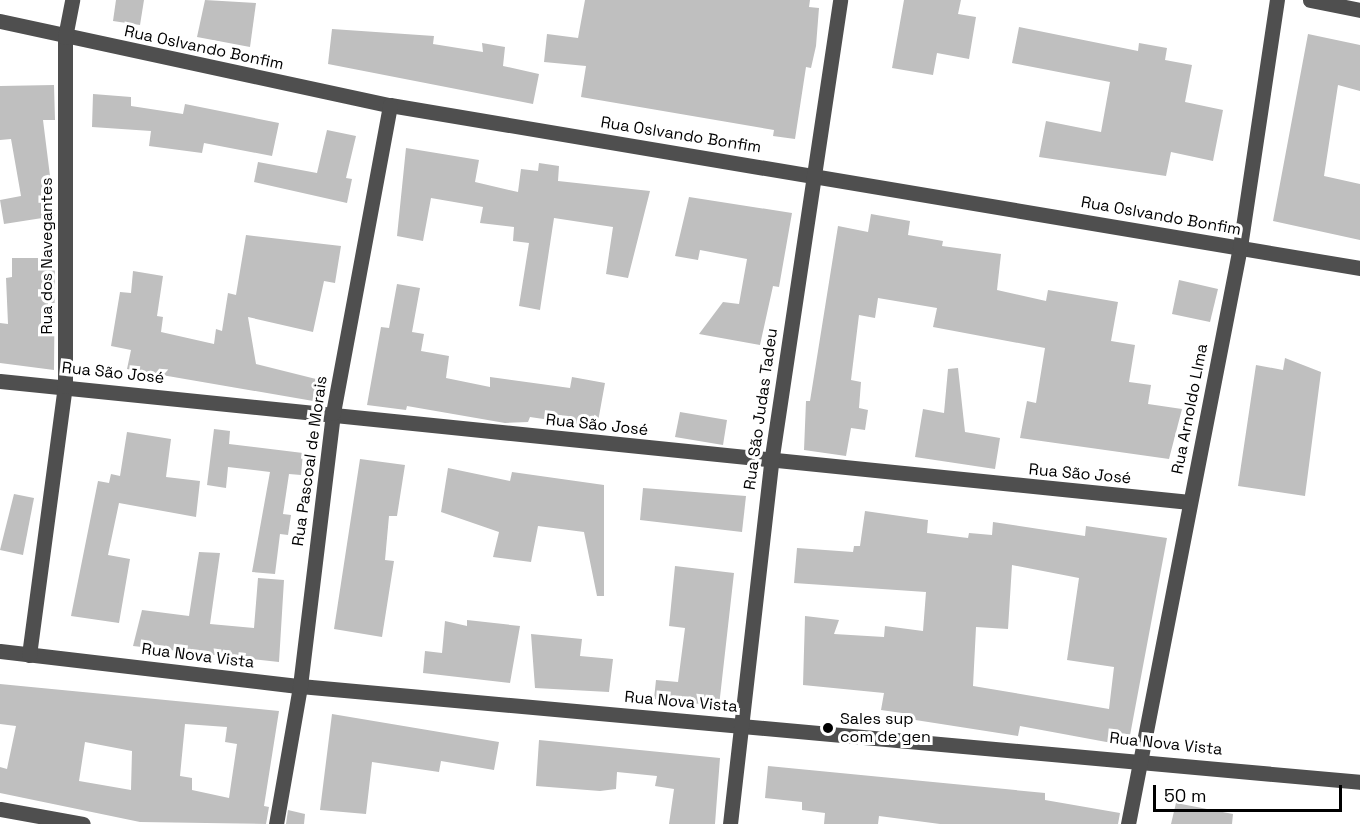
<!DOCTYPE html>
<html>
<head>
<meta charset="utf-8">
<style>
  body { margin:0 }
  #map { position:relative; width:1360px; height:824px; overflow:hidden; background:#fff; font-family:"Space Grotesk",sans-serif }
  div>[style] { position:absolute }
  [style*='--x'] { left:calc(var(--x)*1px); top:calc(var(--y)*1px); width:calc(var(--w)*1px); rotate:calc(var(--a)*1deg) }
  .building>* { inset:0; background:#bfbfbf }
  .minor>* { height:15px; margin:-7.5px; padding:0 7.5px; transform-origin:7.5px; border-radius:7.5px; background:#4f4f4f }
  .dots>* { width:16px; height:16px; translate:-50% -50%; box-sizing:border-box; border:3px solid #fff; border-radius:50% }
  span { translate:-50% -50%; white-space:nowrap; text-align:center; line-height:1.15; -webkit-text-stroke:6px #fff; paint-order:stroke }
  .street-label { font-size:16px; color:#000 }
  .poi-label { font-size:16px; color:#000 }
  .left { translate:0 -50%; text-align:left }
  .scale { position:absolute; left:1153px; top:785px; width:189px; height:27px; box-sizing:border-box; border:3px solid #000; border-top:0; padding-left:8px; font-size:18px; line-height:21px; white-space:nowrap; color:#000; -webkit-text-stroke:4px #fff; paint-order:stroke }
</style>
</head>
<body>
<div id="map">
  <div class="building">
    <i style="clip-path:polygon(116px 0,144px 0,140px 25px,113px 21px)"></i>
    <i style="clip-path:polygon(205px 0,256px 3px,250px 47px,197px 37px)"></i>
    <i style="clip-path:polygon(585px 0,810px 0,809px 7px,819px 8px,816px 46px,811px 68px,806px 67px,795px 139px,773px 136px,774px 130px,581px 97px,586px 66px,544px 62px,547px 34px,578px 38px)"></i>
    <i style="clip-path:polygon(904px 0,961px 0,958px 14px,976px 17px,969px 59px,937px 53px,933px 75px,892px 68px)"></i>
    <i style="clip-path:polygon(1019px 27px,1138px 51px,1139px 43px,1167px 48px,1165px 60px,1192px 65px,1185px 102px,1223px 110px,1213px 161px,1171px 152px,1166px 176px,1039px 157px,1046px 121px,1101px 132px,1110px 82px,1012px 63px)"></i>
    <i style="clip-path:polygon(332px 29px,434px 36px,433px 44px,483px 52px,482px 43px,505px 47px,503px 66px,539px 74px,533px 104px,328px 64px)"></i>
    <i style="clip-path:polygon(1308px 34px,1360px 45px,1360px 91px,1338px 85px,1324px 176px,1360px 184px,1360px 240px,1273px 221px)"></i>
    <i style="clip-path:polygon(54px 85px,55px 120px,43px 120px,55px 216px,4px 224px,0 200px,21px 196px,11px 139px,0 140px,0 86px)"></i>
    <i style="clip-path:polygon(93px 94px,131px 97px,131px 106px,183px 114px,185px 104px,279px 123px,272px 156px,204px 143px,202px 153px,149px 146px,151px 131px,92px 127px)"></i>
    <i style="clip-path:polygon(327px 130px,356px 136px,346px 178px,352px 179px,347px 203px,254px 182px,258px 162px,317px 173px)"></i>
    <i style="clip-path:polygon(406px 148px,479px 160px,475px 182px,518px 192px,521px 169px,538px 171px,539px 163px,559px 166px,558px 181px,650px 191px,628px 278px,606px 274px,613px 227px,554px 218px,540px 310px,519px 306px,529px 243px,513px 241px,514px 227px,480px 223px,483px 207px,431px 198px,423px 241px,397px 236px)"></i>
    <i style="clip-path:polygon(689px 197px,792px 213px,779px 287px,773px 286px,760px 345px,699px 334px,723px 302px,739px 304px,747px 259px,700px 250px,698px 260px,675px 256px)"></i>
    <i style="clip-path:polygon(871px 214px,910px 221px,908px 235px,943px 241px,942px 246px,1001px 254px,997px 290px,1046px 301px,1048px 290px,1118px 302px,1111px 341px,1135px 345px,1129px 382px,1151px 385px,1148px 404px,1182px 409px,1169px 459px,1020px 438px,1027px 401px,1036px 403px,1045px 348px,933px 327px,937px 308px,878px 298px,875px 318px,859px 315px,851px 380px,861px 382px,859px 408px,868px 410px,865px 430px,851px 428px,846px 456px,804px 450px,806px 401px,810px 401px,838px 226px,868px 232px)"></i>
    <i style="clip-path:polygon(246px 235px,341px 246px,335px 283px,324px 281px,313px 332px,248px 317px,256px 364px,324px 381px,319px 402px,127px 369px,131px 350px,111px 346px,120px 292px,131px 293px,133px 271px,163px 276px,157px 316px,163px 317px,161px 332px,214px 344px,216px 329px,222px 331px,228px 293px,236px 295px)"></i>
    <i style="clip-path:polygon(12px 258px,55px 258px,54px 370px,0 363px,0 323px,8px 324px,6px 278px,12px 277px)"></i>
    <i style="clip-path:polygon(1179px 280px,1218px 289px,1210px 322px,1172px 314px)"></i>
    <i style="clip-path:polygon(397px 284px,420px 288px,412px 332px,424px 334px,421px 351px,449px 356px,446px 378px,490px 387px,490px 377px,570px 388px,572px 377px,605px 383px,597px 427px,530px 417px,528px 422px,505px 423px,407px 406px,406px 410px,367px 405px,381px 327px,389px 328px)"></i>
    <i style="clip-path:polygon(1285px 358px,1321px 372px,1305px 496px,1238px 486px,1256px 365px,1283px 370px)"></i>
    <i style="clip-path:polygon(958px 368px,965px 432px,1000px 438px,995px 469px,915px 457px,923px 409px,944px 413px,948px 369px)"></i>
    <i style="clip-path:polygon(680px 412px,727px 420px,723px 445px,675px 437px)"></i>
    <i style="clip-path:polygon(214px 429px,230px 431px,229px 444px,303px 453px,301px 475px,289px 474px,283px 514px,291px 515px,288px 535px,280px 534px,275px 574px,252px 572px,270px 472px,228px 467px,226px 488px,207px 485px)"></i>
    <i style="clip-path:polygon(127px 432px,171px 439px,166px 477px,200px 481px,196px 517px,119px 503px,108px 555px,130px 559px,119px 623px,71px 616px,98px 481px,109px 483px,111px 474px,120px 476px)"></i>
    <i style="clip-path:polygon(360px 459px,405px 465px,397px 516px,389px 516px,385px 560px,394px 561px,382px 637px,334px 629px)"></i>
    <i style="clip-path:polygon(448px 468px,510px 481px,512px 472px,604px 485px,604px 596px,597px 596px,584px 532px,538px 526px,531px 562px,493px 557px,499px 532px,441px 512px)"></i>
    <i style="clip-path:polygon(643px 488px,746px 496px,742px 532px,640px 520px)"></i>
    <i style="clip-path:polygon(14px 494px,34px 498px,23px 555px,0 550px)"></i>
    <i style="clip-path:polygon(evenodd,865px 511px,928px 520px,927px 533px,968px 538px,969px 533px,992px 535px,993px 522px,1085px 536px,1086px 526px,1167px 538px,1128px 746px,1020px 726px,1018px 736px,909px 719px,909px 714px,881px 710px,884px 693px,803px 685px,805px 616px,839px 620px,834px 634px,884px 637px,885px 626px,923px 631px,926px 592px,794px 583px,797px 548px,853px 552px,854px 546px,860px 546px,865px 511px,1012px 565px,1079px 578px,1067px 660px,1114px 667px,1109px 709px,973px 686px,976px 627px,1008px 629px,1012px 565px)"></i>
    <i style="clip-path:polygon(199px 552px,220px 553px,210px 624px,254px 628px,258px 578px,284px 580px,279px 662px,133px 646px,142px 610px,189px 616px)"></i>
    <i style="clip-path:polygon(675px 566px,734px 573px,719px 706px,654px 699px,656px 680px,678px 682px,685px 628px,669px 626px)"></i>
    <i style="clip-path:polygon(467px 620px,520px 626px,510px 683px,423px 673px,425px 651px,442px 653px,445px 621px,467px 626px)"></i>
    <i style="clip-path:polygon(531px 634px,582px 639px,580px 656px,613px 659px,609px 692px,535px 688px)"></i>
    <i style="clip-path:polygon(evenodd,0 684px,279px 711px,264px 806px,269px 807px,266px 824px,140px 822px,0 793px,0 767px,7px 769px,16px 726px,0 724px,0 684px,185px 724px,227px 727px,225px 742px,237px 744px,229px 798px,192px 790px,192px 778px,180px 776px,185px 724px,0 684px,85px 742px,132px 751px,131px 790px,79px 781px,85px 742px)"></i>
    <i style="clip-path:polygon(332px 714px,499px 742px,494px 770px,441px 761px,439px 772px,372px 762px,366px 814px,320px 810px)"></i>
    <i style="clip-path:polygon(539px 740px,720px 758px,715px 824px,669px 824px,674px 789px,655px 786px,657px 776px,617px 772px,616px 789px,600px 791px,536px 786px)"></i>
    <i style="clip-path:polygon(768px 766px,1045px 793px,1045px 800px,1120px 813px,1118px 824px,940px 824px,879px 816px,878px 824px,824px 824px,825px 813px,802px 810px,802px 802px,765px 798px)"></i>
    <i style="clip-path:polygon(1176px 803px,1233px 814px,1232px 824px,1171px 824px)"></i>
    <i style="clip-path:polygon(288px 810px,305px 814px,304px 824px,286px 824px)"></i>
  </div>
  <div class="minor">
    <i style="--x:1310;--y:0;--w:51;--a:11.3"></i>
    <i style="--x:0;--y:21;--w:399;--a:12.2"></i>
    <i style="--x:390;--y:105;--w:984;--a:9.54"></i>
    <i style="--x:0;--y:381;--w:1196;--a:5.81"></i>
    <i style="--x:0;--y:651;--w:302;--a:6.7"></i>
    <i style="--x:300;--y:686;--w:1064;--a:5.17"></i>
    <i style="--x:29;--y:655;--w:271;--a:-82.4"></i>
    <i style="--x:65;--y:386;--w:349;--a:-90"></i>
    <i style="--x:65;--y:37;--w:38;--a:-79"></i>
    <i style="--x:0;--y:809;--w:84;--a:10.2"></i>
    <i style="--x:276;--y:824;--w:140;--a:-80.1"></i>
    <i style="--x:300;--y:686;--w:275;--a:-83.1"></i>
    <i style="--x:333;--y:413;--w:313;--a:-79.5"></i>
    <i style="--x:730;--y:824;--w:363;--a:-83.5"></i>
    <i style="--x:771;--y:463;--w:468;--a:-81.5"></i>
    <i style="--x:1128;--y:824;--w:588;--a:-79.02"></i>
    <i style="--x:1240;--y:247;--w:250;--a:-81.5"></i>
  </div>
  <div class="dots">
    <i style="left:828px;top:728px;background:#000"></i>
  </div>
  <div class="street-label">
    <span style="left:204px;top:48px;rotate:12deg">Rua Oslvando Bonfim</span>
    <span style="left:681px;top:135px;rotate:9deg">Rua Oslvando Bonfim</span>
    <span style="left:1161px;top:216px;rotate:10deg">Rua Oslvando Bonfim</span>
    <span style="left:47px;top:256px;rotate:-90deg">Rua dos Navegantes</span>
    <span style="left:113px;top:373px;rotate:6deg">Rua São José</span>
    <span style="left:761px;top:409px;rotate:-82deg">Rua São Judas Tadeu</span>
    <span style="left:1190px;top:409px;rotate:-79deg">Rua Arnoldo LIma</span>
    <span style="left:597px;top:425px;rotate:6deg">Rua São José</span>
    <span style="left:310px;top:461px;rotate:-82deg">Rua Pascoal de Morais</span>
    <span style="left:1080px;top:474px;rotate:5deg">Rua São José</span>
    <span style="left:198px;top:656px;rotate:7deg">Rua Nova Vista</span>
    <span style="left:681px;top:702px;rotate:5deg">Rua Nova Vista</span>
    <span style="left:1166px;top:744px;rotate:6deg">Rua Nova Vista</span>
  </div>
  <div class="poi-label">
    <span class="left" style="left:840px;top:728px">Sales sup<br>com de gen</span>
  </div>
  <div class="scale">50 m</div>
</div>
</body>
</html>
